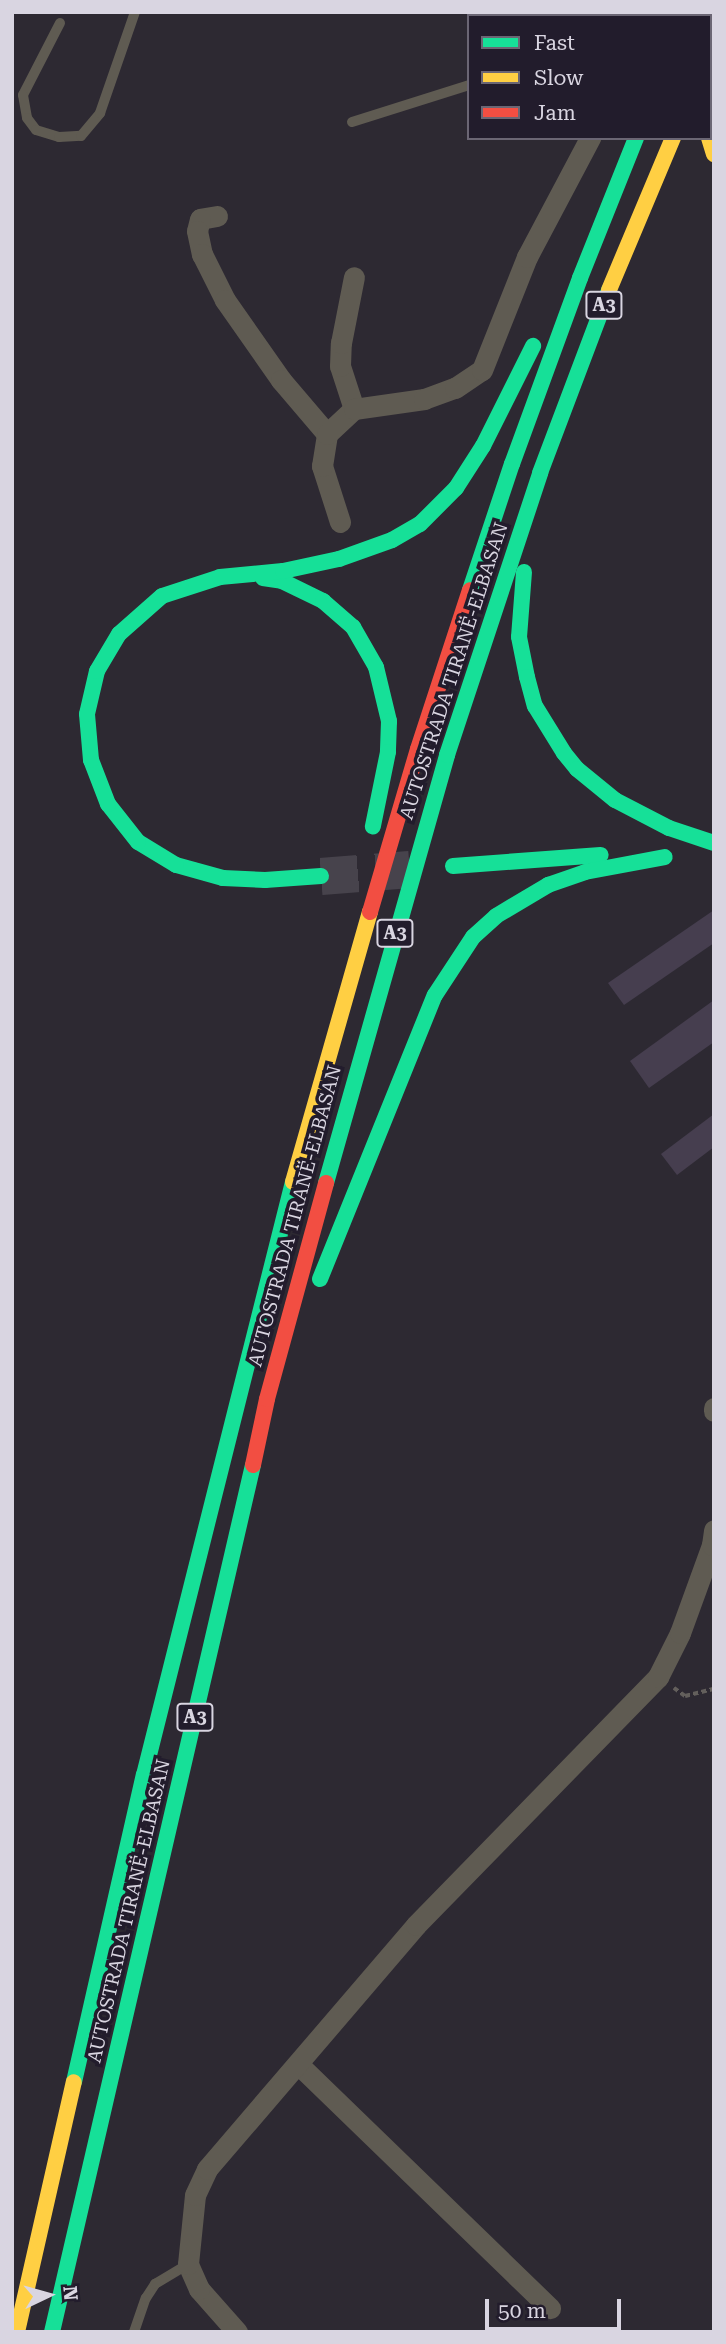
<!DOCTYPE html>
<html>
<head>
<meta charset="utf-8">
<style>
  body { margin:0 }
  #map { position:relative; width:726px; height:2344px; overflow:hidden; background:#2d2932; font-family:"Roboto Serif",serif }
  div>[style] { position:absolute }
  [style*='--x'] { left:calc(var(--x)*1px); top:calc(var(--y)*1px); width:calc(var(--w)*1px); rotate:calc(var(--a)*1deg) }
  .building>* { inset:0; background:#463e4f }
  .highway-tunnel>* { height:37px; margin-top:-18.5px; transform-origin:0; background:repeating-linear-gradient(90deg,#47434c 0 37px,transparent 0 55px) }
  .path>* { height:3.5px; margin-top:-1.75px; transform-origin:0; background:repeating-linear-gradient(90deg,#635f5c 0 5px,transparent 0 8.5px) }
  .lane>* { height:10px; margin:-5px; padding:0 5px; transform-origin:5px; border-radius:5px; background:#5f5b52 }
  .street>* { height:21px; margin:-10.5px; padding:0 10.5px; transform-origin:10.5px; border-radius:10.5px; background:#5f5b52 }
  .fast>* { height:16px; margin:-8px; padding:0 8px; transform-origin:8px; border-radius:8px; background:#16e098 }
  .slow>* { height:16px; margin:-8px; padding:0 8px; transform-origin:8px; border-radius:8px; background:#ffcf43 }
  .jam>* { height:16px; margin:-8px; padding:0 8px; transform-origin:8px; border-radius:8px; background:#f24e42 }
  span { translate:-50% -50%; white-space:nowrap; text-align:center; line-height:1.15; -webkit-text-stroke:7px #221c2c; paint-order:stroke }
  .shield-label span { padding:2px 5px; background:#221c2c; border:2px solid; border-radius:5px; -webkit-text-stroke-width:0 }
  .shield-label { font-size:18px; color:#d9d5e1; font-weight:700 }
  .street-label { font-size:19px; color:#d9d5e1 }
  .frame { position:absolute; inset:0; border:14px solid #d9d5e1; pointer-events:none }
  .legend { position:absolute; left:467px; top:14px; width:245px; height:126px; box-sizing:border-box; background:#221c2c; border:2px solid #6b6674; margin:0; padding:9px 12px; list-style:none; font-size:21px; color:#d9d5e1 }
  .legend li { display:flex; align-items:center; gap:14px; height:35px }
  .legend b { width:35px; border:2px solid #6b6674 }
  .north { position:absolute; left:14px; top:2260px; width:70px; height:70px; -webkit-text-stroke:5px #221c2c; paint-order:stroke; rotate:85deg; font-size:19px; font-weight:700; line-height:28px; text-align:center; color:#d9d5e1 }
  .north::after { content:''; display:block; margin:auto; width:24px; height:32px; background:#d9d5e1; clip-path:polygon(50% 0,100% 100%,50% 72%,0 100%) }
  .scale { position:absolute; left:485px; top:2299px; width:136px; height:32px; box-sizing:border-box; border:4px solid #d9d5e1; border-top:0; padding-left:9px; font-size:21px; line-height:24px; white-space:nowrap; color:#d9d5e1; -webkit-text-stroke:5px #221c2c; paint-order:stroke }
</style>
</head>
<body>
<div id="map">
  <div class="building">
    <i style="clip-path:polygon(714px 910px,714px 943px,624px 1005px,608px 983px)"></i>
    <i style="clip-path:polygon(714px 1000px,714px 1042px,649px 1088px,630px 1061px)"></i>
    <i style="clip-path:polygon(714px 1114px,714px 1147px,677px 1175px,661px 1154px)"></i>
  </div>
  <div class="highway-tunnel">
    <i style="--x:321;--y:876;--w:89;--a:-4.5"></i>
  </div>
  <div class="path">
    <i style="--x:674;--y:1688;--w:14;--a:36"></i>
    <i style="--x:685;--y:1696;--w:30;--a:-14"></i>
  </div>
  <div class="lane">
    <i style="--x:60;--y:23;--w:81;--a:117.2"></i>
    <i style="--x:23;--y:95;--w:23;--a:80"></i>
    <i style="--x:27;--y:118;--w:15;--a:53"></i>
    <i style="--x:36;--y:130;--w:24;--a:17"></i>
    <i style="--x:59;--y:137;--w:22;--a:-3"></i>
    <i style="--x:81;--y:136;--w:30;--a:-50"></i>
    <i style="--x:100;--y:113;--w:107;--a:-70.9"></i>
    <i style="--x:352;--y:122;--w:123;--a:-17.5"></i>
    <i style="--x:134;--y:2332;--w:36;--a:-71"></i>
    <i style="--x:146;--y:2298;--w:17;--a:-57"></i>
    <i style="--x:155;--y:2284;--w:39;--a:-31"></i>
  </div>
  <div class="street">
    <i style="--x:637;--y:16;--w:4;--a:-76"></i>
    <i style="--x:217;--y:216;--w:17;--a:170"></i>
    <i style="--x:200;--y:219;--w:12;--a:104"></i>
    <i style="--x:197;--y:231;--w:24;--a:78"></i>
    <i style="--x:202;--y:254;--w:51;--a:63.4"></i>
    <i style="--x:225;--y:300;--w:98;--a:55"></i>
    <i style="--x:281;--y:380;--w:71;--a:49.6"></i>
    <i style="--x:354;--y:409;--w:45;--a:-108"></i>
    <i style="--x:340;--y:366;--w:23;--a:-88"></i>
    <i style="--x:341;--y:343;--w:67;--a:-78.9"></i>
    <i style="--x:340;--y:522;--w:59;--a:-107.8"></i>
    <i style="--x:322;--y:466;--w:32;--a:-81"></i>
    <i style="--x:327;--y:434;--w:37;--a:-43"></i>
    <i style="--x:354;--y:409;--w:71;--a:-8.1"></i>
    <i style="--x:424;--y:399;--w:33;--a:-20"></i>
    <i style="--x:455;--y:388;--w:32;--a:-34"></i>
    <i style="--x:482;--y:370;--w:122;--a:-68.3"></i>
    <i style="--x:527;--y:257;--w:135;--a:-62.1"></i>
    <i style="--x:714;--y:1408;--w:3;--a:90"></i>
    <i style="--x:298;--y:2064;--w:351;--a:44.1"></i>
    <i style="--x:237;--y:2332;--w:57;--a:-131.5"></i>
    <i style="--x:199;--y:2289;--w:27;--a:-114"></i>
    <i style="--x:188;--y:2264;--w:69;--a:-84.2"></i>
    <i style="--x:195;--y:2195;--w:29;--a:-65"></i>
    <i style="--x:207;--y:2169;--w:321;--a:-49.4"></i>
    <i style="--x:416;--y:1925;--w:347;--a:-45.7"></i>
    <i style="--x:658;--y:1677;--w:49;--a:-63.4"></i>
    <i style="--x:680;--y:1633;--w:94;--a:-70"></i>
    <i style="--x:712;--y:1545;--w:15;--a:-82"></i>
  </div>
  <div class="fast">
    <i style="--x:689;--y:16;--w:4;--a:-63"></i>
    <i style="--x:710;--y:52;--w:8;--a:-60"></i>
    <i style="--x:524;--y:572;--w:65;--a:94.4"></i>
    <i style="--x:519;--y:637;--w:41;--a:78.7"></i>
    <i style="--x:527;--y:677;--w:30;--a:75"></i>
    <i style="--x:535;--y:706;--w:55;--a:58.3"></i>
    <i style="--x:564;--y:753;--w:21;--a:51"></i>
    <i style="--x:577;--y:769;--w:49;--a:39.2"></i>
    <i style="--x:615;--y:800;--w:61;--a:27.4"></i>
    <i style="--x:669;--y:828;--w:47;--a:18.4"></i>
    <i style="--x:263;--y:578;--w:19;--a:9"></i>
    <i style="--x:282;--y:581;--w:46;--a:26"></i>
    <i style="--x:323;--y:601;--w:40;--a:41"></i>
    <i style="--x:353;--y:627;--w:46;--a:60.1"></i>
    <i style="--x:376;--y:667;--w:56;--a:76.5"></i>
    <i style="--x:389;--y:721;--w:31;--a:92"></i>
    <i style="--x:388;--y:752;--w:76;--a:101.5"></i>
    <i style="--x:470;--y:590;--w:133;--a:-71.6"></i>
    <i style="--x:512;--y:464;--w:198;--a:-69.9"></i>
    <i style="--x:580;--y:278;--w:151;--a:-68.2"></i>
    <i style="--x:453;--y:866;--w:148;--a:-4.3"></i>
    <i style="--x:321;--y:876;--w:56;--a:175.9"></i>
    <i style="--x:265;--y:880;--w:42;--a:-177.3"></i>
    <i style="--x:223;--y:878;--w:49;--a:-164.5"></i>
    <i style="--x:176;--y:865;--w:44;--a:-148.8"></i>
    <i style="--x:138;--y:842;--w:48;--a:-128.3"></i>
    <i style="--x:108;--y:804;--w:47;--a:-111.1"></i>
    <i style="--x:91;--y:760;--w:46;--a:-95"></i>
    <i style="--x:87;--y:714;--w:44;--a:-76.9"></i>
    <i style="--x:97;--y:671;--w:43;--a:-59.3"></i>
    <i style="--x:119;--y:634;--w:57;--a:-41.5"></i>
    <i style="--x:162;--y:596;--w:61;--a:-18.1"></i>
    <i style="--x:220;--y:577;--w:63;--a:-5.4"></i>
    <i style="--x:283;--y:571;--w:57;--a:-12.1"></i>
    <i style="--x:339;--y:559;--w:56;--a:-19.7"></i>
    <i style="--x:392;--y:540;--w:32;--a:-30"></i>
    <i style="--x:420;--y:524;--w:51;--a:-45"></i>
    <i style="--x:456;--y:488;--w:50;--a:-57.3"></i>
    <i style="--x:483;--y:446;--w:112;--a:-63.4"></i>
    <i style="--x:326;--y:1183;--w:445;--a:-74.2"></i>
    <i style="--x:447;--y:755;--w:297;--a:-71.7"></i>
    <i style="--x:540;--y:473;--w:196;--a:-69.3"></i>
    <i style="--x:320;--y:1279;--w:306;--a:-68"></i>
    <i style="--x:435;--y:995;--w:69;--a:-56.8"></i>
    <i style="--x:473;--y:937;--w:31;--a:-42"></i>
    <i style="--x:496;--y:916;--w:61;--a:-30.8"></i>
    <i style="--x:548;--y:885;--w:39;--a:-19"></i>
    <i style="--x:585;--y:872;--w:81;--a:-10.6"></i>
    <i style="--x:74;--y:2082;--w:315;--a:-77.2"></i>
    <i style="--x:144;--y:1775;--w:611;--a:-75.9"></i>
    <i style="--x:52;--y:2332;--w:890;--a:-76.95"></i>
  </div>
  <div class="slow">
    <i style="--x:709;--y:138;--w:17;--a:73"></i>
    <i style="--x:609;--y:290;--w:165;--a:-67.2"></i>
    <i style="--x:293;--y:1182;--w:281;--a:-74.1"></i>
    <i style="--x:17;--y:2332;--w:256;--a:-77.2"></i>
  </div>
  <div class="jam">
    <i style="--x:370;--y:912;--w:170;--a:-73.6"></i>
    <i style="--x:418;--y:749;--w:167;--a:-71.9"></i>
    <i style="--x:253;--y:1465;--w:67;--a:-78"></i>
    <i style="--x:267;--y:1399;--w:224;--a:-74.7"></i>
  </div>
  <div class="shield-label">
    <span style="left:604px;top:305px">A3</span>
    <span style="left:395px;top:933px">A3</span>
    <span style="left:195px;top:1717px">A3</span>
  </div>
  <div class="street-label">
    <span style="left:454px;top:671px;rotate:-72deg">AUTOSTRADA TIRANË-ELBASAN</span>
    <span style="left:295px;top:1216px;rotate:-75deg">AUTOSTRADA TIRANË-ELBASAN</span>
    <span style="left:129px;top:1911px;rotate:-77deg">AUTOSTRADA TIRANË-ELBASAN</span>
  </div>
  <div class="frame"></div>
  <ul class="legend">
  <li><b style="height:9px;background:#16e098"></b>Fast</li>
  <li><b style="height:9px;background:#ffcf43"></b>Slow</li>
  <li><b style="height:9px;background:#f24e42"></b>Jam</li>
  </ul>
  <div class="north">N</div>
  <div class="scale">50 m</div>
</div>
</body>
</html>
